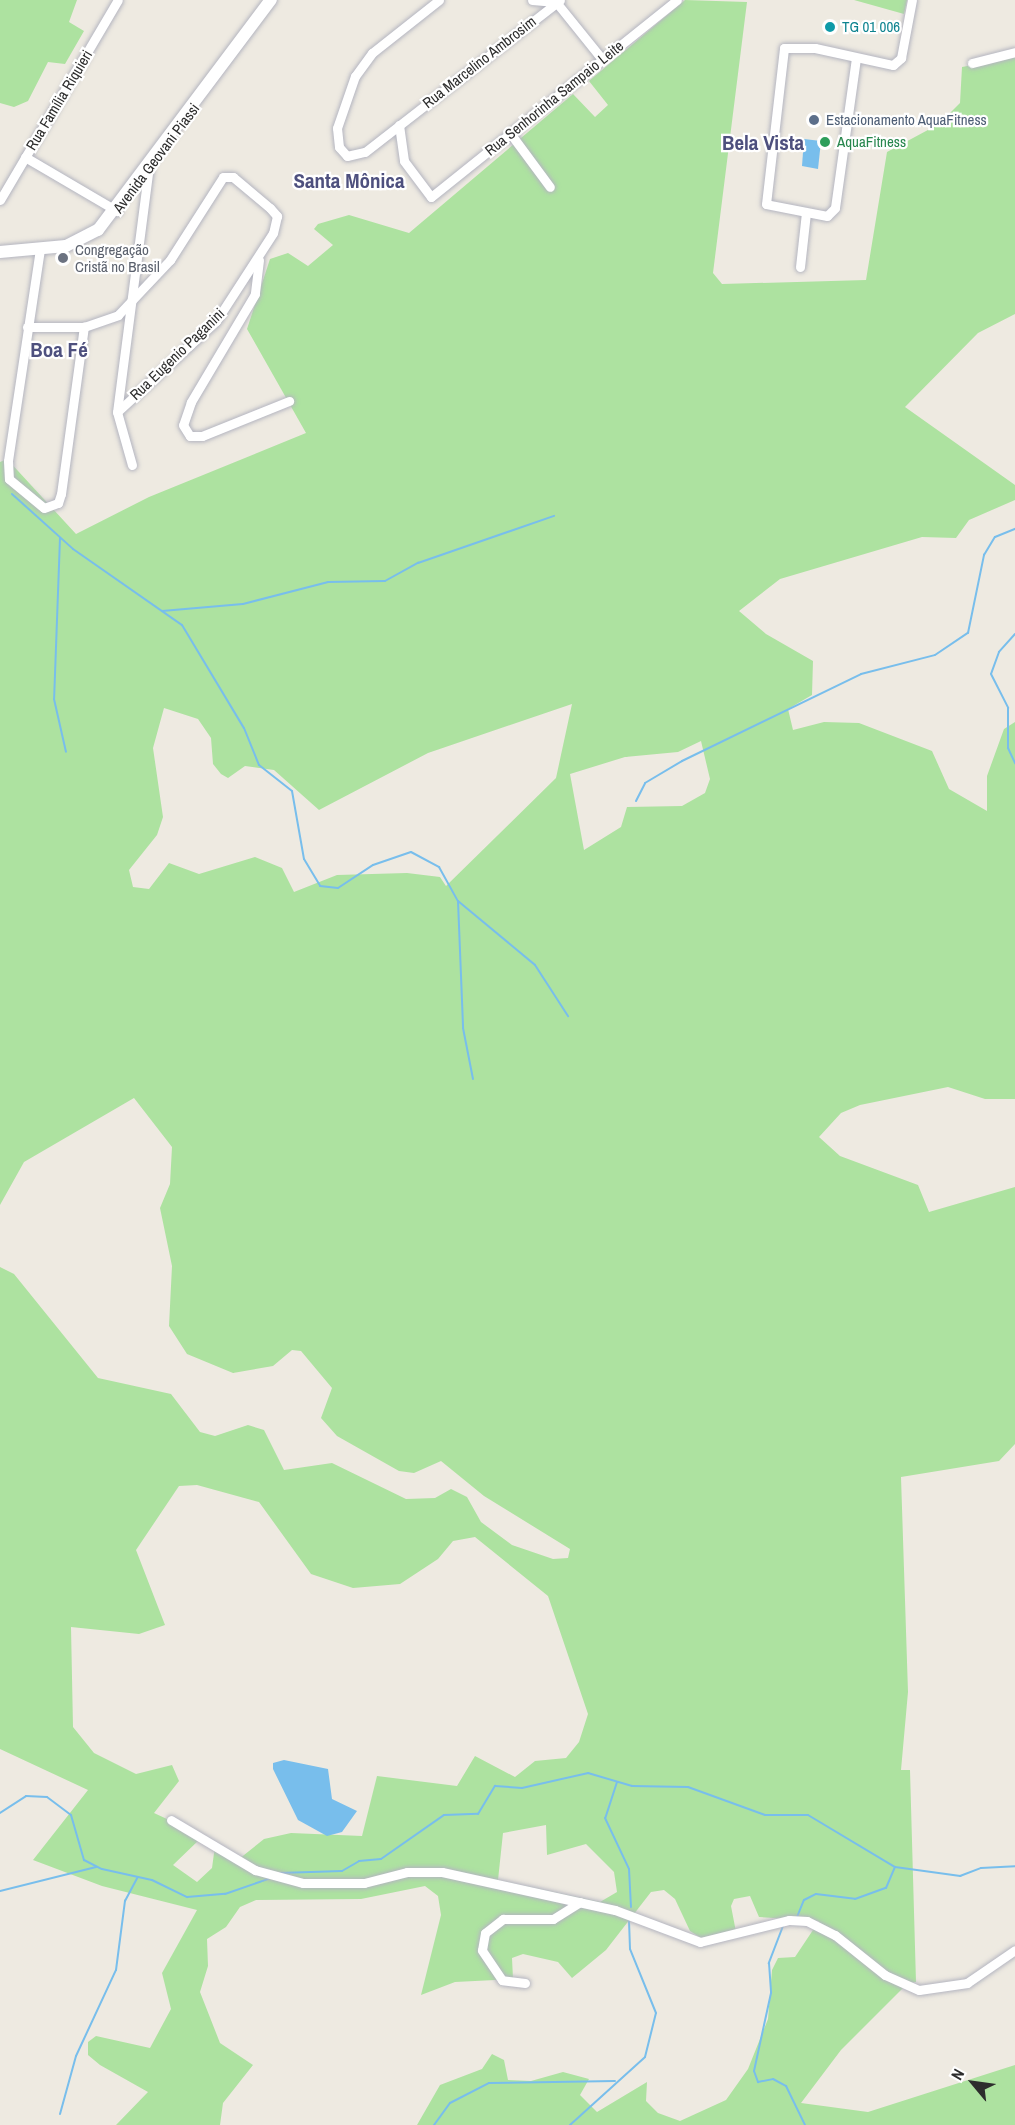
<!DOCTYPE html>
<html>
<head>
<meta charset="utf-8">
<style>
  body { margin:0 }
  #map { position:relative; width:1015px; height:2125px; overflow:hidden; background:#eeeae1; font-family:"Archivo Narrow",sans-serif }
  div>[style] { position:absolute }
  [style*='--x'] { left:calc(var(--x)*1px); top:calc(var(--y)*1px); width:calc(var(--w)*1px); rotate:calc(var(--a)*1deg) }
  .green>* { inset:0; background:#ade2a0 }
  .water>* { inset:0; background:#78beec }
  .stream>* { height:2px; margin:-1px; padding:0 1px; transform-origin:1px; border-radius:1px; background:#78beec }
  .roads { filter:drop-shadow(0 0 2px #b4b5c0) drop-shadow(0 0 2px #b4b5c0) }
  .street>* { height:9px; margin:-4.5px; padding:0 4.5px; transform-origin:4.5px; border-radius:4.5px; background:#fff }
  .secondary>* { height:12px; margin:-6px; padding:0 6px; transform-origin:6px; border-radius:6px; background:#fff }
  .dots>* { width:16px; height:16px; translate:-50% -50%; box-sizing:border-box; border:3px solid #fff; border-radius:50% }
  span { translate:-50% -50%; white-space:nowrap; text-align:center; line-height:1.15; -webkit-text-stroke:4.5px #fff; paint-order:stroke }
  .culture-label { font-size:15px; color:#0d838f }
  .left { translate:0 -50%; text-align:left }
  .street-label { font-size:15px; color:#2d2d2d }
  .service-label { font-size:15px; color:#4e5e75 }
  .leisure-label { font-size:15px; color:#27864d }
  .worship-label { font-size:15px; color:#5b616d }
  .district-label { font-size:21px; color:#4e507e; font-weight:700 }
  .north { position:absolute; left:943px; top:2053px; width:60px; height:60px; -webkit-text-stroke:4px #fff; paint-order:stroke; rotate:299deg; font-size:16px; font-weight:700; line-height:24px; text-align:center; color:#2d2d2d }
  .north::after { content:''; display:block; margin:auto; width:21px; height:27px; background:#2d2d2d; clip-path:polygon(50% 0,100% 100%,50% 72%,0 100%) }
</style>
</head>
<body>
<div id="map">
  <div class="green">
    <i style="clip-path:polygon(0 0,77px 0,69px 22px,84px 31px,65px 64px,48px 62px,28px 101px,14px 107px,0 103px)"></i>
    <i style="clip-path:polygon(evenodd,685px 0,747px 2px,713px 273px,722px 284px,866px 280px,887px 152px,939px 124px,960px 103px,962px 67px,1015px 57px,1015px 314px,978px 333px,905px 407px,1015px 485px,1015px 500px,969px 520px,956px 538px,922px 537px,780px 579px,739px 611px,766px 634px,813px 661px,812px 695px,788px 709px,793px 730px,824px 722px,859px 723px,932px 751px,949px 789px,987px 811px,987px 776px,1004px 729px,1015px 722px,1015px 1099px,985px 1099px,948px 1087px,860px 1105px,841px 1113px,819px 1137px,840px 1156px,918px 1185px,929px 1212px,1015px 1187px,1015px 1444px,999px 1461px,901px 1477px,908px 1692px,901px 1770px,910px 1770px,916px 1982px,908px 1983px,841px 2050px,801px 2103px,868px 2112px,1015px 2065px,1015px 2125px,417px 2125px,440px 2085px,482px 2069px,492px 2054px,504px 2060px,508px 2080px,531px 2081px,563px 2072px,589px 2079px,580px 2095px,597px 2112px,647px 2082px,646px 2101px,658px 2113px,680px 2121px,726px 2100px,748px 2069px,768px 2019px,772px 1970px,778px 1958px,795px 1957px,819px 1921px,759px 1917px,750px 1896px,734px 1899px,731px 1906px,736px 1932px,701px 1938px,690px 1931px,675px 1899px,664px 1890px,651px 1892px,606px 1950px,572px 1978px,558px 1962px,523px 1954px,512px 1958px,513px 1979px,455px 1982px,421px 1995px,441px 1915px,438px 1896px,425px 1886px,361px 1899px,256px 1900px,240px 1907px,226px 1927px,207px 1939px,208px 1966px,200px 1992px,220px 2043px,253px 2065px,223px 2103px,220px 2125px,116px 2125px,148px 2092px,100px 2065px,88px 2055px,88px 2042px,96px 2036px,150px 2048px,171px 2009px,162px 1973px,197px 1910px,102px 1886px,33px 1860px,88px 1790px,0 1749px,0 1267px,14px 1274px,98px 1378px,171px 1394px,200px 1432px,215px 1436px,248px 1425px,264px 1430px,284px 1470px,332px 1463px,406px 1499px,435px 1498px,451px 1489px,467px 1497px,481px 1522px,512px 1545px,553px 1559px,568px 1558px,570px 1549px,484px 1496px,441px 1461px,414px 1473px,399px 1471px,337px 1436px,321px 1418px,332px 1388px,301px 1351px,292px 1350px,273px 1366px,233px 1373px,187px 1354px,169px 1326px,172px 1266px,160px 1208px,170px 1184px,172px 1147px,134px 1098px,24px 1162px,0 1205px,0 462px,7px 459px,76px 534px,149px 497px,306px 433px,247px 329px,270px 259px,288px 253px,308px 266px,333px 245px,314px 229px,318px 224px,349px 215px,409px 233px,573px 94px,595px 117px,608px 105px,589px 81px,685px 0,572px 704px,556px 778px,446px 886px,440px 877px,407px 873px,337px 875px,294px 892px,282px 868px,255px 857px,199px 874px,169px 863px,149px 889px,133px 887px,129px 870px,157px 835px,163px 817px,153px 748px,164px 708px,198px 719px,211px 738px,213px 764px,221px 774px,228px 778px,245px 766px,274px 770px,319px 810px,428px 753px,572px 704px,685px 0,701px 741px,710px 779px,705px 793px,682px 806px,627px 807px,621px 827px,584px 850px,570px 774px,625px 757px,678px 752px,701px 741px,685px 0,197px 1485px,259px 1502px,311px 1574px,353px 1588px,400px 1584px,438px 1559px,453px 1541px,475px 1537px,548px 1596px,588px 1714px,579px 1742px,566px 1758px,535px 1761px,515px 1777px,475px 1756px,457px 1786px,377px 1776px,362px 1836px,291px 1833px,264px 1839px,239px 1859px,215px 1846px,212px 1868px,197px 1882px,173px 1865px,200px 1839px,197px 1833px,154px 1813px,179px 1781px,172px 1765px,136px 1774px,94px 1753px,73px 1727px,71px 1627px,139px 1634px,165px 1625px,136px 1550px,179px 1486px,197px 1485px,685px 0,546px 1825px,547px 1855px,586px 1844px,614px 1872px,617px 1892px,600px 1902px,498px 1880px,503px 1833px,546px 1825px)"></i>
    <i style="clip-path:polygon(854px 0,907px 0,904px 14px)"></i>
  </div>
  <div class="water">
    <i style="clip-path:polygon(804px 139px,821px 141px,818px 169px,802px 166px)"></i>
    <i style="clip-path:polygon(284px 1760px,328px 1769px,332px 1799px,357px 1811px,342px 1832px,327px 1836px,298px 1820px,273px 1769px,273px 1763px)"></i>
  </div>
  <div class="stream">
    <i style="--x:12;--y:494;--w:82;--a:42"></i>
    <i style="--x:73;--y:549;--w:133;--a:34.9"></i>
    <i style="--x:182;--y:625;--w:120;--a:59"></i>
    <i style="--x:244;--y:728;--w:40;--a:68"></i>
    <i style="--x:259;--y:765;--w:42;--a:38.2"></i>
    <i style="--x:292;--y:791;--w:69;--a:80"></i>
    <i style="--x:304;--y:859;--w:31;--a:59"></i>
    <i style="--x:320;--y:886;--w:18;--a:6"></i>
    <i style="--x:338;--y:888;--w:42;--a:-33.3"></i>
    <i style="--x:373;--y:865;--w:40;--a:-18.9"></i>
    <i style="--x:411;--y:852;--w:32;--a:28"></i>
    <i style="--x:439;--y:867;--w:39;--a:61"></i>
    <i style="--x:458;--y:901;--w:127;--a:87.7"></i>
    <i style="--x:463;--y:1028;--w:52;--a:78.9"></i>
    <i style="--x:60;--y:538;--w:161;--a:92.1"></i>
    <i style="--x:54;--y:699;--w:54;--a:77.2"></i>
    <i style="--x:162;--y:611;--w:81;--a:-4.9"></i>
    <i style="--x:243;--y:604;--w:88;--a:-14.5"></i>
    <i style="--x:328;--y:582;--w:57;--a:-1"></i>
    <i style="--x:385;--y:581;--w:38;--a:-29"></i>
    <i style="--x:418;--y:563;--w:144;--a:-19.1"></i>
    <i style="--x:1015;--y:634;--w:24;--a:132"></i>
    <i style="--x:999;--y:652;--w:23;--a:110"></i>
    <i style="--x:991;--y:674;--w:38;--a:63"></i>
    <i style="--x:1008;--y:708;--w:40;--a:90"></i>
    <i style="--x:1008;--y:748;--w:17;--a:65"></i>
    <i style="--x:636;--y:801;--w:20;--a:-63"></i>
    <i style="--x:645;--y:783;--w:43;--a:-30.7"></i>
    <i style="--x:682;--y:761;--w:199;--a:-25.9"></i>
    <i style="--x:861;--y:674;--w:76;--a:-14.4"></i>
    <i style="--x:935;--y:655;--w:40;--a:-34"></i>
    <i style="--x:968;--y:633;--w:80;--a:-78.4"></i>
    <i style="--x:984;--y:555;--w:21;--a:-59"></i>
    <i style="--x:995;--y:537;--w:22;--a:-22"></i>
    <i style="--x:458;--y:901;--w:100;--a:39.7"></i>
    <i style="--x:535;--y:965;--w:61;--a:57.1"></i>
    <i style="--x:617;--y:1782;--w:38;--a:108"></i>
    <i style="--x:605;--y:1818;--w:56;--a:64.8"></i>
    <i style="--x:629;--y:1869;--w:38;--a:87"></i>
    <i style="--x:0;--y:1813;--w:31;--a:-33"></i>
    <i style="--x:26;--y:1796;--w:21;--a:3"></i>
    <i style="--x:47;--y:1797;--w:30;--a:37"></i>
    <i style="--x:71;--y:1815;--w:47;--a:73.9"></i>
    <i style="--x:84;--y:1860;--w:20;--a:27"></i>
    <i style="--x:102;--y:1869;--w:51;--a:12.4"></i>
    <i style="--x:152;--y:1880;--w:39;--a:26"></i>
    <i style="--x:187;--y:1897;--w:38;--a:-5"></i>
    <i style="--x:225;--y:1894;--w:46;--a:-19.2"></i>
    <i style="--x:280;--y:1873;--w:62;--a:-1.8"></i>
    <i style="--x:342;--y:1871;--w:20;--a:-30"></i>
    <i style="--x:359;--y:1861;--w:22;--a:-5"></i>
    <i style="--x:381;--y:1859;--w:77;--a:-34.9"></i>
    <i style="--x:444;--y:1815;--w:34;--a:-2"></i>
    <i style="--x:478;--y:1814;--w:33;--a:-59"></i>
    <i style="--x:495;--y:1786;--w:27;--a:4"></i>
    <i style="--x:522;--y:1788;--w:68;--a:-12.8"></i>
    <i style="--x:588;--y:1773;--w:46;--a:16.5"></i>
    <i style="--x:632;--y:1786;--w:56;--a:1"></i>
    <i style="--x:688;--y:1787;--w:82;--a:20"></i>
    <i style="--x:765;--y:1815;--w:43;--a:0"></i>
    <i style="--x:808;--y:1815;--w:101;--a:30.9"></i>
    <i style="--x:895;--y:1867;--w:66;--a:7.9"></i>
    <i style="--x:960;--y:1876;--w:22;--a:-21"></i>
    <i style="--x:981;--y:1868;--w:34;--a:-3"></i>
    <i style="--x:0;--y:1891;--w:99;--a:-14"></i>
    <i style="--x:797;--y:1917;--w:18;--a:-68"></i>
    <i style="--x:804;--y:1900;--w:13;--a:-27"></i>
    <i style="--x:816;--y:1894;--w:39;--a:7"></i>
    <i style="--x:855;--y:1899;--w:33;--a:-20"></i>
    <i style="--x:886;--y:1888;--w:23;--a:-67"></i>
    <i style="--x:783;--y:1926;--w:40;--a:111"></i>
    <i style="--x:769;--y:1963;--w:30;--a:86"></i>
    <i style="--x:771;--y:1993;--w:80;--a:102.3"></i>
    <i style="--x:754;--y:2071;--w:12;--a:70"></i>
    <i style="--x:758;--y:2082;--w:15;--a:-11"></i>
    <i style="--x:773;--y:2079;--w:15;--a:28"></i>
    <i style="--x:786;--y:2086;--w:43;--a:64"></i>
    <i style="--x:60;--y:2114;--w:60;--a:-74.6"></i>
    <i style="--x:76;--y:2056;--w:95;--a:-65.1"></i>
    <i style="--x:116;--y:1970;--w:70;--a:-82.6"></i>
    <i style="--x:125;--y:1901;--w:26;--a:-62"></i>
    <i style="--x:434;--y:2125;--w:27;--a:-54"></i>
    <i style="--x:450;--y:2103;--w:44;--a:-27.1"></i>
    <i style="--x:489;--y:2083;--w:126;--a:-0.9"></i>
    <i style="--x:570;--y:2125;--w:101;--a:-42.2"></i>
    <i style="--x:645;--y:2057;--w:45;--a:-76"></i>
    <i style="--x:656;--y:2013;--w:69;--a:-112.1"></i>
    <i style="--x:630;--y:1949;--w:30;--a:-92"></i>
  </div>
  <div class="roads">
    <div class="street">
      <i style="--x:439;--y:0;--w:85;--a:141.7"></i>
      <i style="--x:372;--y:53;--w:29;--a:126"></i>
      <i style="--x:355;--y:76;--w:55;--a:109.1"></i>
      <i style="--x:337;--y:128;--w:19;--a:84"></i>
      <i style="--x:339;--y:147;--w:12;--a:48"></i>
      <i style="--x:347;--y:156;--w:18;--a:-13"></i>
      <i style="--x:365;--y:152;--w:247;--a:-37.9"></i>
      <i style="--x:532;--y:0;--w:24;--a:5"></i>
      <i style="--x:556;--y:2;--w:73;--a:51.1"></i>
      <i style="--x:856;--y:58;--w:151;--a:98"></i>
      <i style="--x:835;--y:208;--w:11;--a:135"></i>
      <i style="--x:827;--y:216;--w:62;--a:-168.9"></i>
      <i style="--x:766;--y:204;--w:157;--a:-83.4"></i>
      <i style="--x:784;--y:48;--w:31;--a:0"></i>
      <i style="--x:815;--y:48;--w:80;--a:12.3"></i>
      <i style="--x:893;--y:65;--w:11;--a:-41"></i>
      <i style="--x:901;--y:58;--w:59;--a:-79.3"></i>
      <i style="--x:972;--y:63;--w:44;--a:-14.3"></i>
      <i style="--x:399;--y:125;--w:36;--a:82"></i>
      <i style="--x:404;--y:161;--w:45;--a:53.1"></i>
      <i style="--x:431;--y:197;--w:315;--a:-38.7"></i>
      <i style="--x:510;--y:133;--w:67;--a:53.5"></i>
      <i style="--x:25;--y:157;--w:107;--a:30.4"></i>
      <i style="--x:0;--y:200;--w:232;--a:-59.5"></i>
      <i style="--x:40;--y:249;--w:214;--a:98.6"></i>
      <i style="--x:8;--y:461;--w:18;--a:87"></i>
      <i style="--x:9;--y:479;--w:45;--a:39.6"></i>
      <i style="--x:44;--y:508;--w:15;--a:-20"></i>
      <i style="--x:58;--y:503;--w:9;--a:-72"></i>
      <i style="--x:61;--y:494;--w:169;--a:-82.2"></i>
      <i style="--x:259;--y:260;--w:34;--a:97"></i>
      <i style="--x:255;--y:294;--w:126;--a:120.7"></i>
      <i style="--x:191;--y:402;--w:24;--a:109"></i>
      <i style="--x:183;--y:425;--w:13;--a:58"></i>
      <i style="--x:190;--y:436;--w:12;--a:0"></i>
      <i style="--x:202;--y:436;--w:94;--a:-21.9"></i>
      <i style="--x:800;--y:267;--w:54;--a:-83.7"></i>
      <i style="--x:27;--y:327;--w:57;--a:0"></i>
      <i style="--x:84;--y:327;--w:36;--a:-19"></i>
      <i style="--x:118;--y:315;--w:76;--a:-46.6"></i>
      <i style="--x:170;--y:260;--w:98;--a:-57.4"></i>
      <i style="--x:223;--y:177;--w:10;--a:0"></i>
      <i style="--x:233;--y:177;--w:48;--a:40"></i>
      <i style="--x:270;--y:208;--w:11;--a:49"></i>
      <i style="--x:277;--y:216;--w:17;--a:103"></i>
      <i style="--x:273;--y:233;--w:105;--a:122.9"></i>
      <i style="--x:216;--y:321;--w:134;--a:137.4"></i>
      <i style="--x:132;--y:465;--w:55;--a:-105.8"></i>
      <i style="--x:117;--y:412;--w:247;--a:-82.6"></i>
      <i style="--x:171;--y:1820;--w:98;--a:30.8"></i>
      <i style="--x:255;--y:1870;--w:50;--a:15.2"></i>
      <i style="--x:303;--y:1883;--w:61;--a:0"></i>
      <i style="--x:364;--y:1883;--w:44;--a:-14.3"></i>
      <i style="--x:407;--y:1872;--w:35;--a:0"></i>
      <i style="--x:442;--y:1872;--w:177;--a:12.4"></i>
      <i style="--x:615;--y:1910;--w:91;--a:20.6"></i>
      <i style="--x:700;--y:1942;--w:92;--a:-13.9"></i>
      <i style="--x:789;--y:1920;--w:18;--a:3"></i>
      <i style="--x:807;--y:1921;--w:31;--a:27"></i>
      <i style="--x:835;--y:1935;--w:64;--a:38.7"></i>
      <i style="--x:885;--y:1975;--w:37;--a:24"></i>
      <i style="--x:919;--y:1990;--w:49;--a:-8.3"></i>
      <i style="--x:967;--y:1983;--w:58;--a:-34.5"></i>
      <i style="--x:525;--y:1983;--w:23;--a:-173"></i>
      <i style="--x:502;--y:1980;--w:36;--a:-124"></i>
      <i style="--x:482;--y:1950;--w:17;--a:-80"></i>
      <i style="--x:485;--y:1933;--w:23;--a:-38"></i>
      <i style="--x:503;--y:1919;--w:50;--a:0"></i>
      <i style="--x:553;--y:1919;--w:32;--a:-32"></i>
    </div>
    <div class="secondary">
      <i style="--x:0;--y:252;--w:66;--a:-5.2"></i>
      <i style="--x:66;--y:246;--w:36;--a:-27"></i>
      <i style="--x:98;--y:230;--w:288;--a:-53.1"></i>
    </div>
  </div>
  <div class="dots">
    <i style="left:830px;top:27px;background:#0f9aa8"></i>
    <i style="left:814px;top:120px;background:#5c6f8a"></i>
    <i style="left:825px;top:142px;background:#2e9e5b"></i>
    <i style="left:63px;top:258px;background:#6b7280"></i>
  </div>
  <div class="culture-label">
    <span class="left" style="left:842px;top:27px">TG 01 006</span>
  </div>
  <div class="street-label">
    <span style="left:479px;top:62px;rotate:-38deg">Rua Marcelino Ambrosim</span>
    <span style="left:554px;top:98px;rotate:-39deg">Rua Senhorinha Sampaio Leite</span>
    <span style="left:59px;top:100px;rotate:-59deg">Rua Família Riquieri</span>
    <span style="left:156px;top:158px;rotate:-53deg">Avenida Geovani Piassi</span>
    <span style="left:177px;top:354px;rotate:-44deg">Rua Eugenio Paganini</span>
  </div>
  <div class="service-label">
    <span class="left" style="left:826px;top:120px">Estacionamento AquaFitness</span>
  </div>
  <div class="leisure-label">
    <span class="left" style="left:837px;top:142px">AquaFitness</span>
  </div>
  <div class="worship-label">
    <span class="left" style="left:75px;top:258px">Congregação<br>Cristã no Brasil</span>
  </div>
  <div class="district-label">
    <span style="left:763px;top:143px">Bela Vista</span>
    <span style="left:349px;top:181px">Santa Mônica</span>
    <span style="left:59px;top:350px">Boa Fé</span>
  </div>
  <div class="north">N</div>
</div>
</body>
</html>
